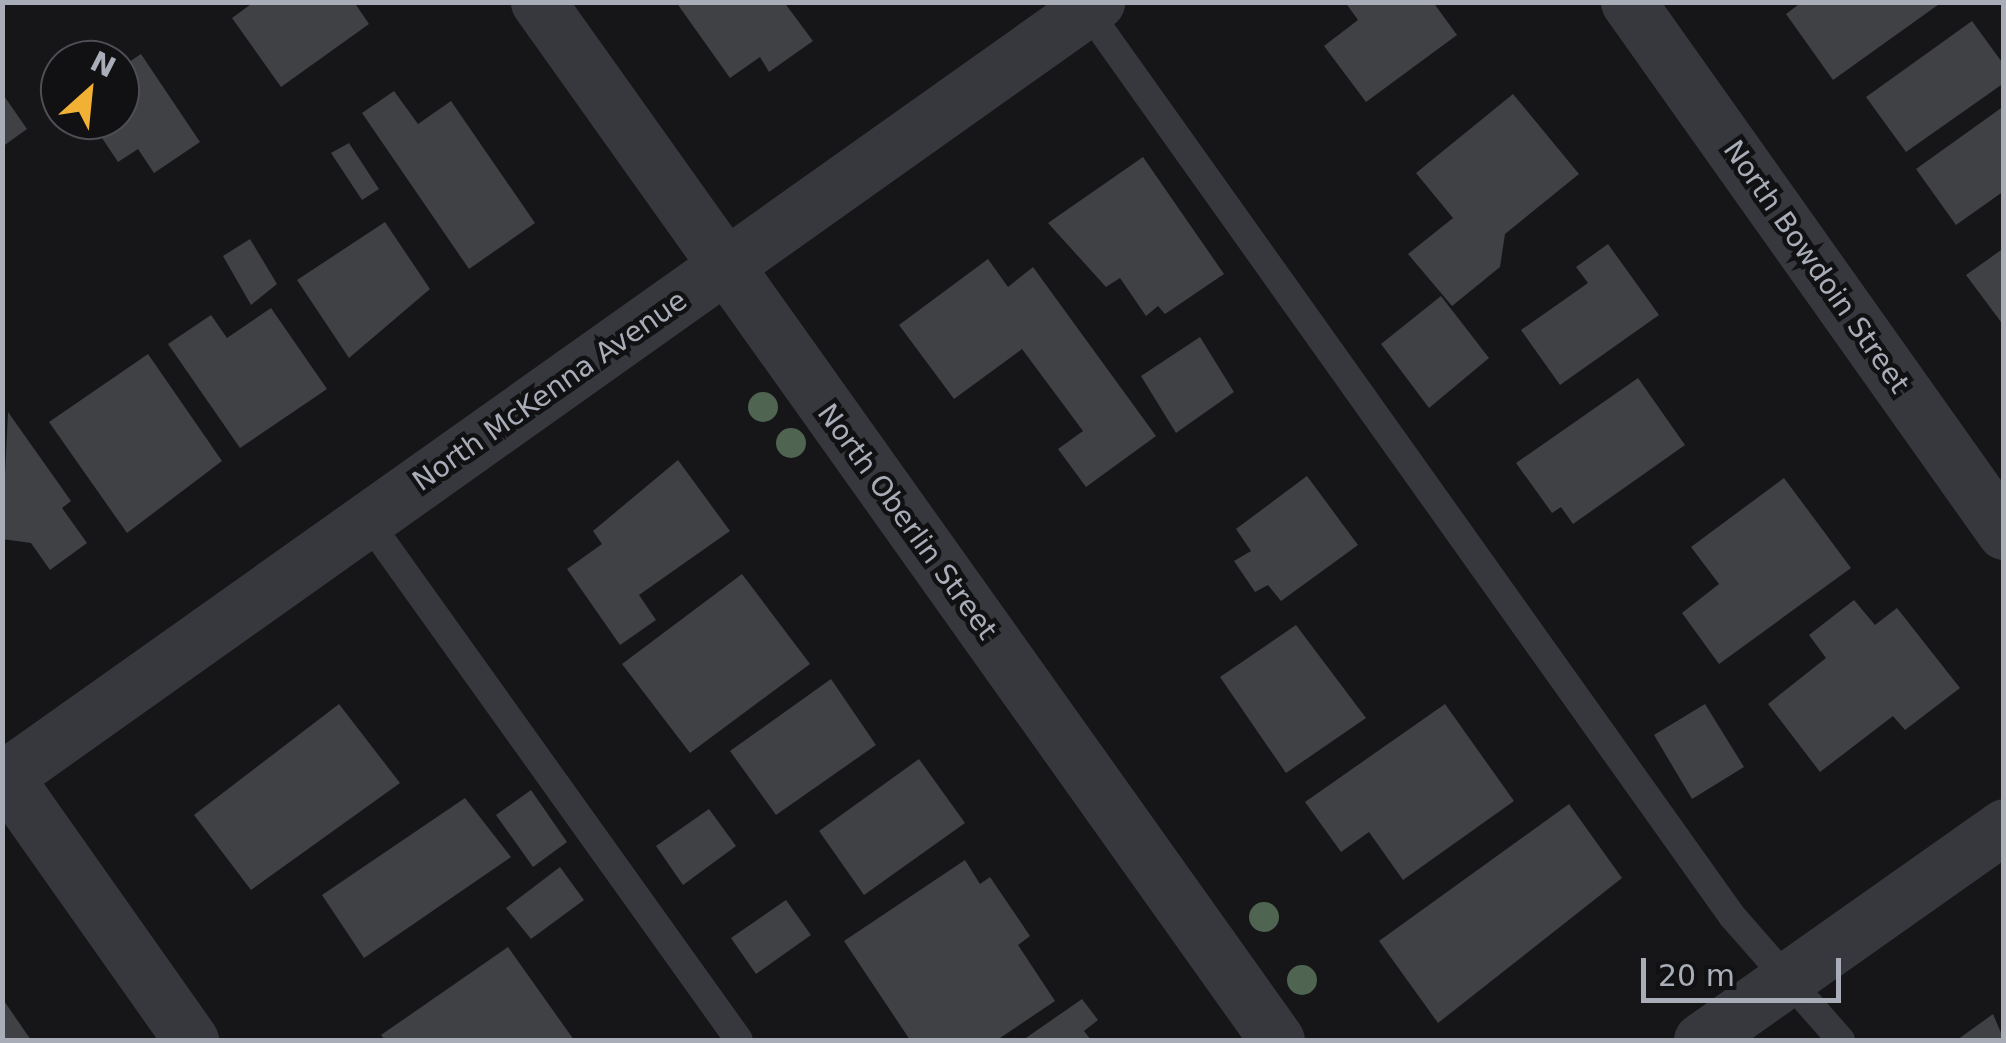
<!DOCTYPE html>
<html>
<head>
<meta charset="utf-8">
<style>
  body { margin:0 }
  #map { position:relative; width:2006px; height:1043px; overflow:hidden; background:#161618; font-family:"DejaVu Sans",sans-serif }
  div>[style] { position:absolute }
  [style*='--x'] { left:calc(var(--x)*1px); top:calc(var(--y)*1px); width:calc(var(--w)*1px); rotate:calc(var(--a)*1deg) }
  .building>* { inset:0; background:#404145 }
  .lane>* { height:28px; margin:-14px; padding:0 14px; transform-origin:14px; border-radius:14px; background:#37383d }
  .street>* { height:55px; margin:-27.5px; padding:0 27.5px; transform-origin:27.5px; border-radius:27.5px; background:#37383d }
  .trees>* { width:30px; height:30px; margin:-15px; border-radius:50%; background:#506452 }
  span { translate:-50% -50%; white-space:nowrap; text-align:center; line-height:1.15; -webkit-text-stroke:9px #111113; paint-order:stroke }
  .street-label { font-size:28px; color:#a8adb8 }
  .frame { position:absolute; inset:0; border:5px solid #a8adb8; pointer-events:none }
  .north { position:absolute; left:40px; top:40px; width:100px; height:100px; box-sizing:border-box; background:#111113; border:2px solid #4d4f55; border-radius:50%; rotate:27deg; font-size:28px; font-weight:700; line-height:40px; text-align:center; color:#a8adb8 }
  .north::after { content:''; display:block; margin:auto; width:35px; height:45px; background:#f2b134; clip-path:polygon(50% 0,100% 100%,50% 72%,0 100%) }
  .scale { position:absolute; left:1641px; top:958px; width:200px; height:45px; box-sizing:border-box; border:5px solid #a8adb8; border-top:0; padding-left:12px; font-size:30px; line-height:35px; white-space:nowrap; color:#a8adb8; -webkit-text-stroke:8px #111113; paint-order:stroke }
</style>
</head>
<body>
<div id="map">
  <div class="building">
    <i style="clip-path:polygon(254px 2px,354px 2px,369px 24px,281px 87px,232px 18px)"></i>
    <i style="clip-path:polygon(676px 2px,784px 2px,813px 41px,769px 72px,760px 57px,730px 78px)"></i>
    <i style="clip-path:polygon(1345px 2px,1433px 2px,1457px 35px,1366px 102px,1324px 46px,1358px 20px)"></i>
    <i style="clip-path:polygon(1802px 2px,1942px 2px,1833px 80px,1786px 14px)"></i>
    <i style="clip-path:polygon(1972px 21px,2004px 65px,2004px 83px,1906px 152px,1866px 97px)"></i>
    <i style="clip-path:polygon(141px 54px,200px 142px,154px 173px,138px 149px,118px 162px,90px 120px,120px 120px,120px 68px)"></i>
    <i style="clip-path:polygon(394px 91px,418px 124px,451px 101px,535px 223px,469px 269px,362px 113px)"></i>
    <i style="clip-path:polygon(2px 93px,27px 129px,2px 147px)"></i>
    <i style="clip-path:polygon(1513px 94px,1579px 174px,1505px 234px,1500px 267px,1452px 306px,1408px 254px,1453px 218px,1416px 173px)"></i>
    <i style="clip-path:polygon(2004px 106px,2004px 191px,1956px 225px,1916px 169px)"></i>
    <i style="clip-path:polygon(349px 143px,379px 189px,362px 200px,331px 153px)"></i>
    <i style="clip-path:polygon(1143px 157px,1224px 274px,1165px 314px,1158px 306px,1146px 316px,1120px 278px,1106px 287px,1048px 223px)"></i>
    <i style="clip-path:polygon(385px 222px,430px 289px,349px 358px,297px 280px)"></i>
    <i style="clip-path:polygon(250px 239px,277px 284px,251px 305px,223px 256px)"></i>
    <i style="clip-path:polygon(1608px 244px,1659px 315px,1560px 385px,1521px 330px,1588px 283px,1576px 267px)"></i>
    <i style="clip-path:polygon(2004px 248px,2004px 326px,1966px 275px)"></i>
    <i style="clip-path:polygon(988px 259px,1008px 287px,1033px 267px,1156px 436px,1086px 487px,1058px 449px,1083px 431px,1022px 349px,954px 399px,899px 325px)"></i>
    <i style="clip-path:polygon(1441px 296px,1489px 358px,1429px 408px,1381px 344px)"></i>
    <i style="clip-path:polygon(271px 308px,327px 389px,240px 448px,168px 344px,211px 315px,227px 338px)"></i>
    <i style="clip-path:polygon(1200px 337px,1234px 392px,1176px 433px,1141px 376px)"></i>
    <i style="clip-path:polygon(148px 354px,222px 461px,127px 533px,49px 422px)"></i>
    <i style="clip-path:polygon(1638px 378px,1685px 445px,1573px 524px,1561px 507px,1552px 513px,1516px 463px)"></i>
    <i style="clip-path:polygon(8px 412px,71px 501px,62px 508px,87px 543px,50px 570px,31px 543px,2px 539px)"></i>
    <i style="clip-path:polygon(678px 460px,730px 531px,639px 595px,656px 620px,620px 645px,567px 569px,602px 544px,593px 531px)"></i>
    <i style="clip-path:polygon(1307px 476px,1358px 545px,1281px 601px,1268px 585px,1255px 592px,1234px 561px,1251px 551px,1236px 529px)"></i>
    <i style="clip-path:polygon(1784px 478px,1851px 568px,1719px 664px,1682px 613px,1719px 584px,1691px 547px)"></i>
    <i style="clip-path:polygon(742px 574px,810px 664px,690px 753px,622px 664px)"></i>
    <i style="clip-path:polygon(1854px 600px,1875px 625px,1897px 608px,1960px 688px,1905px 730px,1893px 716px,1820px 772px,1768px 704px,1826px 658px,1809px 635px)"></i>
    <i style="clip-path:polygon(1296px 625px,1366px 718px,1286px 773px,1220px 677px)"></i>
    <i style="clip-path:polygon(831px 679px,876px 745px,776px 815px,730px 751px)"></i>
    <i style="clip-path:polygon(339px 704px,400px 783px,251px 890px,194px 815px)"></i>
    <i style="clip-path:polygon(1445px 704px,1514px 801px,1403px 880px,1369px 832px,1341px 852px,1305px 802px)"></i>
    <i style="clip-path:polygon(1705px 704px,1744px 767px,1692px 799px,1654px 735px)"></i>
    <i style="clip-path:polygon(919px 759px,965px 823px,864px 895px,819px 831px)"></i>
    <i style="clip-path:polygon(531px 790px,567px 842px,533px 867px,496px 815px)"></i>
    <i style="clip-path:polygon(465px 798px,511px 857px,364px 958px,322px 895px)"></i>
    <i style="clip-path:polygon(1569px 804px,1622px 878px,1438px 1023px,1379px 941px)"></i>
    <i style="clip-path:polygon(709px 809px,736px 846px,683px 885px,656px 846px)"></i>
    <i style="clip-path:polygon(965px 860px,980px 884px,990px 877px,1030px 936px,1018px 945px,1055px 1001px,997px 1040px,910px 1040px,844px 941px)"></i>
    <i style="clip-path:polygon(560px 867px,584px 900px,531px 939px,506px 908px)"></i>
    <i style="clip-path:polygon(786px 900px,811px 935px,756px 974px,731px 938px)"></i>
    <i style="clip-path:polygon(508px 947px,574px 1040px,385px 1040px,381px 1035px)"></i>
    <i style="clip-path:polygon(2px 998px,31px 1040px,2px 1040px)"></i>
    <i style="clip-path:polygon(1082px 999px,1098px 1020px,1084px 1031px,1091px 1040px,1023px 1040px)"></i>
    <i style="clip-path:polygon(1993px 1014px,2004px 1040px,1957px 1040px)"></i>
  </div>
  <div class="lane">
    <i style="--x:1087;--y:10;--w:1112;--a:54.55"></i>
    <i style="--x:1732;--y:916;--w:165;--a:48.7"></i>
    <i style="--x:367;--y:520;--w:639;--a:54.42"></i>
  </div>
  <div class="street">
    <i style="--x:538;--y:2;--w:1274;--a:54.55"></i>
    <i style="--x:1628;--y:2;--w:650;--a:54.65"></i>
    <i style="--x:2;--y:772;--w:328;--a:54.8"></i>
    <i style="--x:2;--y:779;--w:1343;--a:-35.36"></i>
    <i style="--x:1701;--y:1040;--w:371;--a:-35.2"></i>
  </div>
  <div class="trees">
    <i style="left:763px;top:407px"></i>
    <i style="left:791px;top:443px"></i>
    <i style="left:1264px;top:917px"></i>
    <i style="left:1302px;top:980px"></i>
  </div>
  <div class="street-label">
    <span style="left:1816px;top:267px;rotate:55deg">North Bowdoin Street</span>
    <span style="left:550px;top:391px;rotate:-35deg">North McKenna Avenue</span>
    <span style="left:907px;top:522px;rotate:54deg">North Oberlin Street</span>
  </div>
  <div class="frame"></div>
  <div class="north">N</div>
  <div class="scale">20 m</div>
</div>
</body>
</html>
